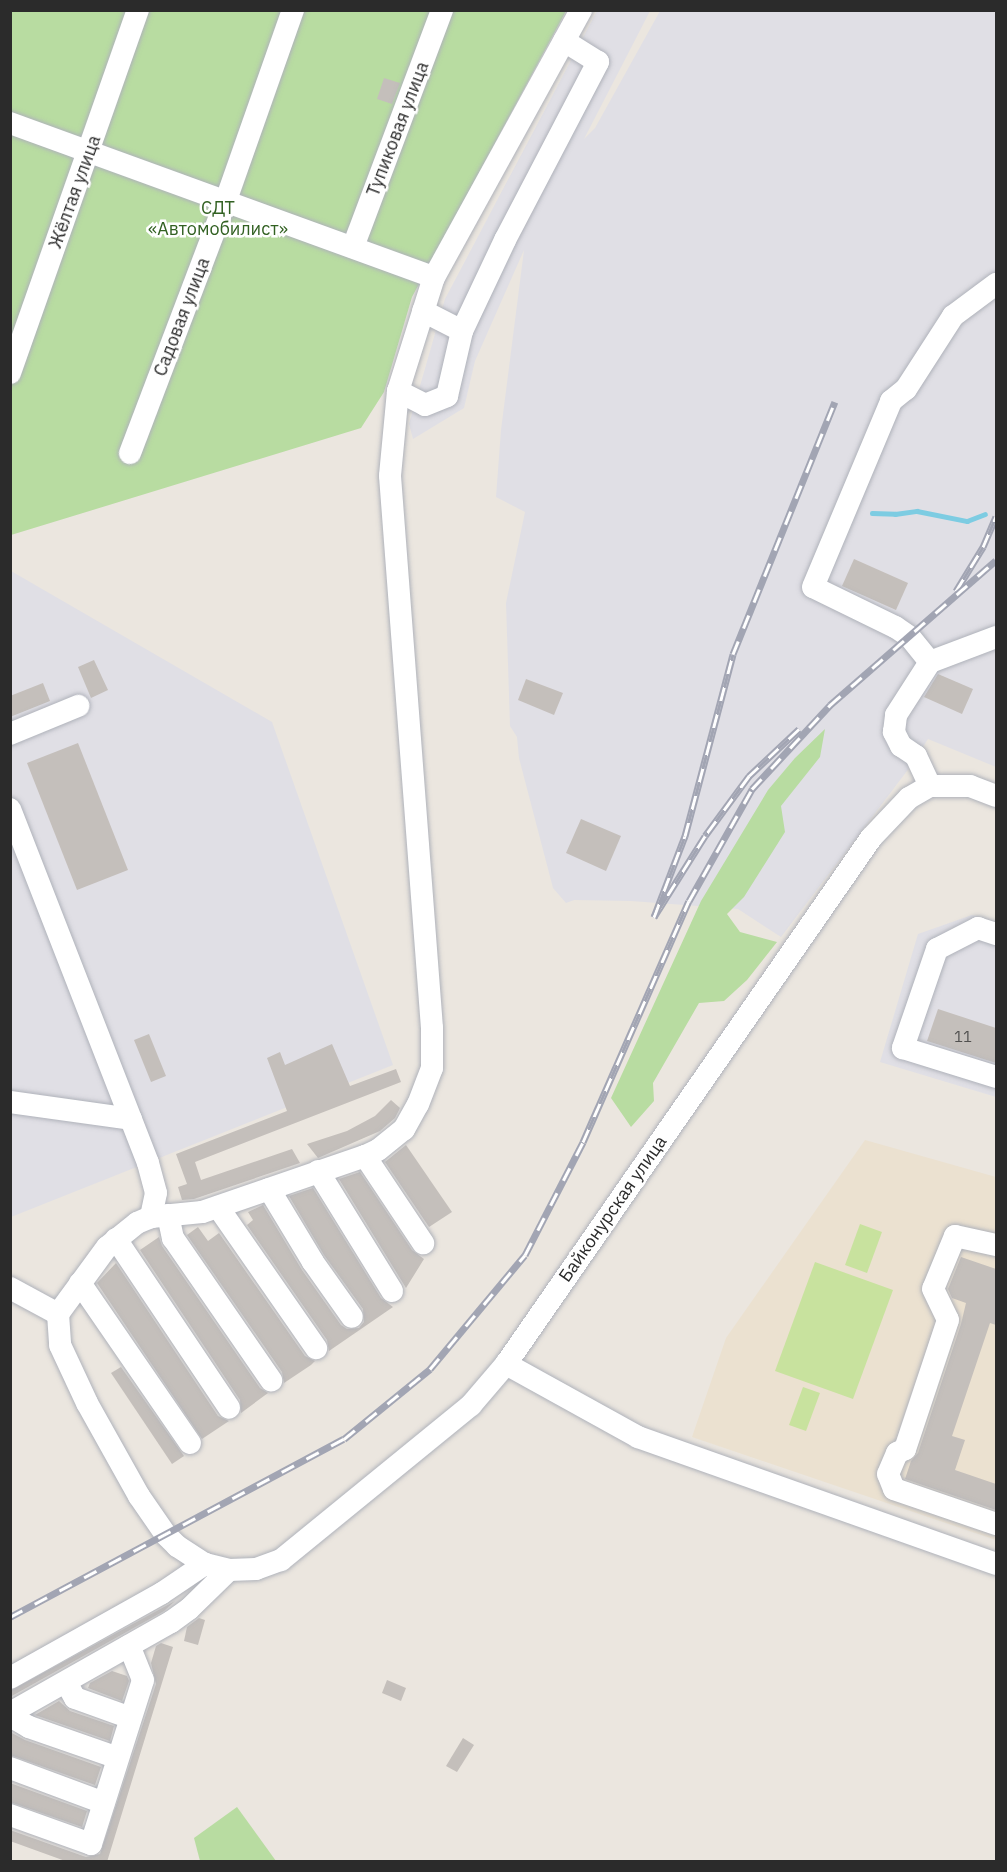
<!DOCTYPE html>
<html>
<head>
<meta charset="utf-8">
<style>
  body { margin:0 }
  #map { position:relative; width:1007px; height:1872px; overflow:hidden; background:#ebe6df; font-family:"IBM Plex Sans",sans-serif }
  div>[style] { position:absolute }
  [style*='--x'] { left:calc(var(--x)*1px); top:calc(var(--y)*1px); width:calc(var(--w)*1px); rotate:calc(var(--a)*1deg) }
  .industrial>* { inset:0; background:#e0dfe5 }
  .education>* { inset:0; background:#ebe1d0 }
  .green>* { inset:0; background:#b8dca1 }
  .pitch>* { inset:0; background:#c8e29e }
  .stream>* { height:4.5px; margin:-2.25px; padding:0 2.25px; transform-origin:2.25px; border-radius:2.25px; background:#7dcce2 }
  .building>* { inset:0; background:#c4bfbb }
  .roads { filter:drop-shadow(0 0 2px #afb2ba) drop-shadow(0 0 2px #afb2ba) }
  .minor>* { height:22px; margin:-11px; padding:0 11px; transform-origin:11px; border-radius:11px; background:#fff }
  .rail>* { height:7px; margin-top:-3.5px; transform-origin:0; background:repeating-linear-gradient(90deg,#fff 0 14px,#a2a5b3 0 28px); box-sizing:border-box; border-block:2px solid #a2a5b3 }
  span { translate:-50% -50%; white-space:nowrap; text-align:center; line-height:1.15; -webkit-text-stroke:5px #fff; paint-order:stroke }
  .number-label { font-size:15px; color:#51504f }
  .number-label span { -webkit-text-stroke-width:0 }
  .street-label { font-size:18px; color:#2b2b2b }
  .park-label { font-size:18px; color:#326122 }
  .frame { position:absolute; inset:0; border:12px solid #2b2b2b; pointer-events:none }
</style>
</head>
<body>
<div id="map">
  <div class="industrial">
    <i style="clip-path:polygon(597px 11px,650px 11px,584px 139px,595px 128px,660px 11px,996px 11px,996px 767px,928px 739px,910px 767px,781px 937px,738px 909px,631px 901px,574px 900px,566px 903px,553px 888px,519px 758px,517px 737px,510px 726px,506px 603px,525px 512px,496px 497px,501px 430px,524px 250px,475px 361px,464px 408px,413px 439px,409px 424px,445px 299px)"></i>
    <i style="clip-path:polygon(11px 571px,272px 722px,393px 1065px,11px 1217px)"></i>
    <i style="clip-path:polygon(972px 915px,996px 923px,996px 1097px,880px 1062px,918px 934px)"></i>
  </div>
  <div class="education">
    <i style="clip-path:polygon(865px 1140px,996px 1177px,996px 1540px,692px 1437px,726px 1338px)"></i>
  </div>
  <div class="green">
    <i style="clip-path:polygon(11px 11px,566px 11px,412px 297px,384px 392px,361px 428px,11px 535px)"></i>
    <i style="clip-path:polygon(825px 729px,820px 757px,781px 806px,785px 832px,744px 897px,727px 914px,740px 932px,777px 942px,747px 980px,724px 1001px,699px 1003px,653px 1083px,654px 1101px,631px 1127px,611px 1098px,701px 901px,768px 790px,795px 758px)"></i>
    <i style="clip-path:polygon(237px 1807px,276px 1861px,200px 1861px,194px 1838px)"></i>
  </div>
  <div class="pitch">
    <i style="clip-path:polygon(860px 1224px,882px 1232px,867px 1273px,845px 1265px)"></i>
    <i style="clip-path:polygon(815px 1262px,893px 1290px,853px 1399px,775px 1371px)"></i>
    <i style="clip-path:polygon(803px 1387px,820px 1393px,806px 1431px,789px 1425px)"></i>
  </div>
  <div class="stream">
    <i style="--x:872;--y:513;--w:23;--a:2"></i>
    <i style="--x:895;--y:514;--w:22;--a:-8"></i>
    <i style="--x:917;--y:511;--w:51;--a:11.3"></i>
    <i style="--x:967;--y:521;--w:19;--a:-21"></i>
  </div>
  <div class="building">
    <i style="clip-path:polygon(384px 78px,400px 83px,392px 104px,377px 99px)"></i>
    <i style="clip-path:polygon(854px 559px,908px 583px,896px 610px,842px 586px)"></i>
    <i style="clip-path:polygon(94px 660px,108px 690px,91px 698px,78px 667px)"></i>
    <i style="clip-path:polygon(938px 674px,973px 689px,962px 714px,924px 697px)"></i>
    <i style="clip-path:polygon(526px 679px,563px 693px,554px 715px,518px 700px)"></i>
    <i style="clip-path:polygon(43px 683px,50px 701px,10px 717px,10px 696px)"></i>
    <i style="clip-path:polygon(78px 743px,128px 870px,77px 890px,27px 763px)"></i>
    <i style="clip-path:polygon(581px 819px,621px 836px,606px 871px,566px 853px)"></i>
    <i style="clip-path:polygon(938px 1009px,996px 1028px,996px 1063px,927px 1041px)"></i>
    <i style="clip-path:polygon(149px 1034px,166px 1076px,151px 1082px,134px 1040px)"></i>
    <i style="clip-path:polygon(332px 1044px,350px 1086px,396px 1069px,401px 1082px,195px 1162px,201px 1180px,292px 1149px,300px 1163px,194px 1199px,182px 1200px,178px 1187px,187px 1184px,176px 1154px,287px 1111px,267px 1058px,280px 1052px,285px 1065px)"></i>
    <i style="clip-path:polygon(391px 1100px,400px 1108px,395px 1118px,380px 1131px,318px 1158px,307px 1144px,347px 1131px,375px 1116px)"></i>
    <i style="clip-path:polygon(406px 1145px,452px 1212px,429px 1227px,385px 1162px)"></i>
    <i style="clip-path:polygon(360px 1172px,412px 1250px,424px 1259px,406px 1288px,339px 1179px)"></i>
    <i style="clip-path:polygon(313px 1188px,381px 1298px,393px 1307px,329px 1351px,327px 1340px,247px 1225px,253px 1220px,248px 1212px,263px 1205px,302px 1270px,341px 1325px,347px 1329px,359px 1328px,364px 1322px,363px 1309px,324px 1255px,289px 1196px)"></i>
    <i style="clip-path:polygon(198px 1227px,208px 1241px,219px 1233px,305px 1356px,315px 1361px,311px 1365px,284px 1383px,282px 1372px,187px 1235px)"></i>
    <i style="clip-path:polygon(159px 1237px,162px 1246px,260px 1388px,268px 1393px,241px 1413px,240px 1400px,140px 1250px)"></i>
    <i style="clip-path:polygon(961px 1257px,996px 1269px,996px 1325px,990px 1323px,952px 1436px,965px 1440px,955px 1470px,996px 1484px,996px 1510px,905px 1479px,911px 1461px,918px 1453px,961px 1324px,966px 1303px,952px 1298px,948px 1289px)"></i>
    <i style="clip-path:polygon(116px 1263px,218px 1416px,229px 1421px,202px 1439px,97px 1283px)"></i>
    <i style="clip-path:polygon(121px 1367px,184px 1456px,172px 1464px,111px 1373px)"></i>
    <i style="clip-path:polygon(175px 1601px,164px 1611px,10px 1697px,10px 1691px)"></i>
    <i style="clip-path:polygon(199px 1618px,205px 1620px,198px 1645px,184px 1641px,187px 1627px)"></i>
    <i style="clip-path:polygon(161px 1643px,173px 1647px,107px 1862px,68px 1862px,10px 1841px,10px 1830px,86px 1857px,100px 1854px,156px 1684px,151px 1663px,156px 1646px)"></i>
    <i style="clip-path:polygon(112px 1671px,127px 1676px,129px 1681px,122px 1701px,88px 1688px,90px 1683px)"></i>
    <i style="clip-path:polygon(387px 1680px,406px 1688px,401px 1701px,382px 1693px)"></i>
    <i style="clip-path:polygon(59px 1701px,70px 1711px,114px 1726px,110px 1741px,35px 1715px)"></i>
    <i style="clip-path:polygon(10px 1732px,25px 1740px,101px 1767px,95px 1785px,10px 1755px)"></i>
    <i style="clip-path:polygon(463px 1738px,474px 1745px,457px 1772px,446px 1766px)"></i>
    <i style="clip-path:polygon(10px 1783px,87px 1811px,82px 1827px,10px 1802px)"></i>
  </div>
  <div class="roads">
    <div class="minor">
      <i style="--x:581;--y:10;--w:305;--a:118.8"></i>
      <i style="--x:434;--y:277;--w:120;--a:107.5"></i>
      <i style="--x:398;--y:391;--w:85;--a:95.4"></i>
      <i style="--x:390;--y:476;--w:554;--a:85.65"></i>
      <i style="--x:432;--y:1028;--w:40;--a:90"></i>
      <i style="--x:432;--y:1068;--w:39;--a:111"></i>
      <i style="--x:418;--y:1104;--w:29;--a:119"></i>
      <i style="--x:404;--y:1129;--w:33;--a:141"></i>
      <i style="--x:378;--y:1150;--w:14;--a:155"></i>
      <i style="--x:365;--y:1156;--w:172;--a:161"></i>
      <i style="--x:202;--y:1212;--w:51;--a:174.4"></i>
      <i style="--x:151;--y:1217;--w:15;--a:157"></i>
      <i style="--x:137;--y:1223;--w:38;--a:141"></i>
      <i style="--x:107;--y:1247;--w:83;--a:126.2"></i>
      <i style="--x:58;--y:1314;--w:31;--a:86"></i>
      <i style="--x:60;--y:1345;--w:64;--a:65"></i>
      <i style="--x:87;--y:1403;--w:107;--a:60.8"></i>
      <i style="--x:139;--y:1496;--w:47;--a:55.3"></i>
      <i style="--x:166;--y:1535;--w:16;--a:45"></i>
      <i style="--x:177;--y:1546;--w:33;--a:33"></i>
      <i style="--x:205;--y:1564;--w:25;--a:14"></i>
      <i style="--x:229;--y:1570;--w:27;--a:-2"></i>
      <i style="--x:256;--y:1569;--w:27;--a:-20"></i>
      <i style="--x:281;--y:1560;--w:245;--a:-39.2"></i>
      <i style="--x:471;--y:1405;--w:54;--a:-49.5"></i>
      <i style="--x:506;--y:1364;--w:640;--a:-55.24"></i>
      <i style="--x:871;--y:838;--w:55;--a:-46.5"></i>
      <i style="--x:909;--y:798;--w:24;--a:-30"></i>
      <i style="--x:930;--y:786;--w:40;--a:0"></i>
      <i style="--x:970;--y:786;--w:28;--a:21"></i>
      <i style="--x:10;--y:123;--w:451;--a:20"></i>
      <i style="--x:353;--y:247;--w:253;--a:-69.4"></i>
      <i style="--x:423;--y:311;--w:44;--a:27.1"></i>
      <i style="--x:10;--y:373;--w:385;--a:-70.6"></i>
      <i style="--x:398;--y:391;--w:30;--a:27"></i>
      <i style="--x:425;--y:405;--w:24;--a:-22"></i>
      <i style="--x:447;--y:396;--w:67;--a:-77"></i>
      <i style="--x:462;--y:331;--w:101;--a:-64.7"></i>
      <i style="--x:505;--y:240;--w:201;--a:-62.4"></i>
      <i style="--x:598;--y:62;--w:40;--a:-148"></i>
      <i style="--x:130;--y:453;--w:267;--a:-69.2"></i>
      <i style="--x:225;--y:203;--w:205;--a:-70.6"></i>
      <i style="--x:930;--y:662;--w:32;--a:-129"></i>
      <i style="--x:910;--y:637;--w:18;--a:-146"></i>
      <i style="--x:895;--y:627;--w:91;--a:-154"></i>
      <i style="--x:813;--y:587;--w:202;--a:-67.2"></i>
      <i style="--x:891;--y:401;--w:19;--a:-39"></i>
      <i style="--x:906;--y:389;--w:87;--a:-57.2"></i>
      <i style="--x:953;--y:316;--w:54;--a:-36.7"></i>
      <i style="--x:10;--y:734;--w:74;--a:-22.4"></i>
      <i style="--x:930;--y:786;--w:33;--a:-115"></i>
      <i style="--x:916;--y:756;--w:18;--a:-146"></i>
      <i style="--x:901;--y:746;--w:16;--a:-117"></i>
      <i style="--x:894;--y:732;--w:17;--a:-83"></i>
      <i style="--x:896;--y:715;--w:63;--a:-57.3"></i>
      <i style="--x:930;--y:662;--w:71;--a:-20.7"></i>
      <i style="--x:10;--y:809;--w:380;--a:68.7"></i>
      <i style="--x:148;--y:1163;--w:31;--a:75"></i>
      <i style="--x:156;--y:1193;--w:25;--a:102"></i>
      <i style="--x:996;--y:934;--w:19;--a:-162"></i>
      <i style="--x:978;--y:928;--w:46;--a:152.9"></i>
      <i style="--x:937;--y:949;--w:105;--a:109"></i>
      <i style="--x:903;--y:1048;--w:97;--a:17.3"></i>
      <i style="--x:10;--y:1102;--w:122;--a:8"></i>
      <i style="--x:365;--y:1156;--w:105;--a:56.3"></i>
      <i style="--x:318;--y:1171;--w:141;--a:58.3"></i>
      <i style="--x:269;--y:1189;--w:85;--a:58.9"></i>
      <i style="--x:313;--y:1262;--w:67;--a:54.7"></i>
      <i style="--x:218;--y:1207;--w:172;--a:55.2"></i>
      <i style="--x:168;--y:1215;--w:24;--a:78"></i>
      <i style="--x:173;--y:1238;--w:173;--a:55.4"></i>
      <i style="--x:116;--y:1239;--w:203;--a:56.2"></i>
      <i style="--x:996;--y:1245;--w:42;--a:-167.6"></i>
      <i style="--x:955;--y:1236;--w:57;--a:112.5"></i>
      <i style="--x:933;--y:1289;--w:34;--a:64"></i>
      <i style="--x:948;--y:1320;--w:136;--a:108.4"></i>
      <i style="--x:905;--y:1449;--w:9;--a:153"></i>
      <i style="--x:897;--y:1453;--w:23;--a:113"></i>
      <i style="--x:888;--y:1474;--w:16;--a:68"></i>
      <i style="--x:894;--y:1489;--w:108;--a:18.9"></i>
      <i style="--x:80;--y:1283;--w:194;--a:55.5"></i>
      <i style="--x:10;--y:1288;--w:55;--a:28.4"></i>
      <i style="--x:506;--y:1364;--w:151;--a:28.9"></i>
      <i style="--x:638;--y:1437;--w:380;--a:19.5"></i>
      <i style="--x:10;--y:1678;--w:174;--a:-29.2"></i>
      <i style="--x:162;--y:1593;--w:52;--a:-34"></i>
      <i style="--x:66;--y:1682;--w:18;--a:61"></i>
      <i style="--x:75;--y:1698;--w:59;--a:19.7"></i>
      <i style="--x:10;--y:1713;--w:185;--a:-29.5"></i>
      <i style="--x:171;--y:1622;--w:22;--a:-36"></i>
      <i style="--x:189;--y:1609;--w:56;--a:-44.3"></i>
      <i style="--x:10;--y:1716;--w:22;--a:30"></i>
      <i style="--x:29;--y:1727;--w:94;--a:19.2"></i>
      <i style="--x:10;--y:1768;--w:100;--a:20.4"></i>
      <i style="--x:10;--y:1815;--w:86;--a:19.7"></i>
      <i style="--x:91;--y:1844;--w:172;--a:-72.4"></i>
      <i style="--x:143;--y:1680;--w:37;--a:-112"></i>
    </div>
  </div>
  <div class="rail">
    <i style="--x:956;--y:591;--w:52;--a:-58.5"></i>
    <i style="--x:983;--y:547;--w:33;--a:-67"></i>
    <i style="--x:799;--y:729;--w:69;--a:136.8"></i>
    <i style="--x:749;--y:776;--w:74;--a:126.3"></i>
    <i style="--x:705;--y:836;--w:96;--a:122.2"></i>
    <i style="--x:654;--y:917;--w:87;--a:-69.1"></i>
    <i style="--x:685;--y:836;--w:188;--a:-75.2"></i>
    <i style="--x:733;--y:654;--w:272;--a:-68"></i>
    <i style="--x:10;--y:1617;--w:378;--a:-28.1"></i>
    <i style="--x:344;--y:1439;--w:111;--a:-39.1"></i>
    <i style="--x:430;--y:1369;--w:148;--a:-50.2"></i>
    <i style="--x:525;--y:1255;--w:127;--a:-62.8"></i>
    <i style="--x:583;--y:1142;--w:263;--a:-66.3"></i>
    <i style="--x:689;--y:901;--w:129;--a:-60.6"></i>
    <i style="--x:752;--y:789;--w:115;--a:-47.1"></i>
    <i style="--x:830;--y:705;--w:220;--a:-41.1"></i>
  </div>
  <div class="number-label">
    <span style="left:963px;top:1037px">11</span>
  </div>
  <div class="street-label">
    <span style="left:398px;top:129px;rotate:-69deg">Тупиковая улица</span>
    <span style="left:75px;top:192px;rotate:-70deg">Жёлтая улица</span>
    <span style="left:182px;top:317px;rotate:-69deg">Садовая улица</span>
    <span style="left:613px;top:1209px;rotate:-55deg">Байконурская улица</span>
  </div>
  <div class="park-label">
    <span style="left:218px;top:219px">СДТ<br>«Автомобилист»</span>
  </div>
  <div class="frame"></div>
</div>
</body>
</html>
